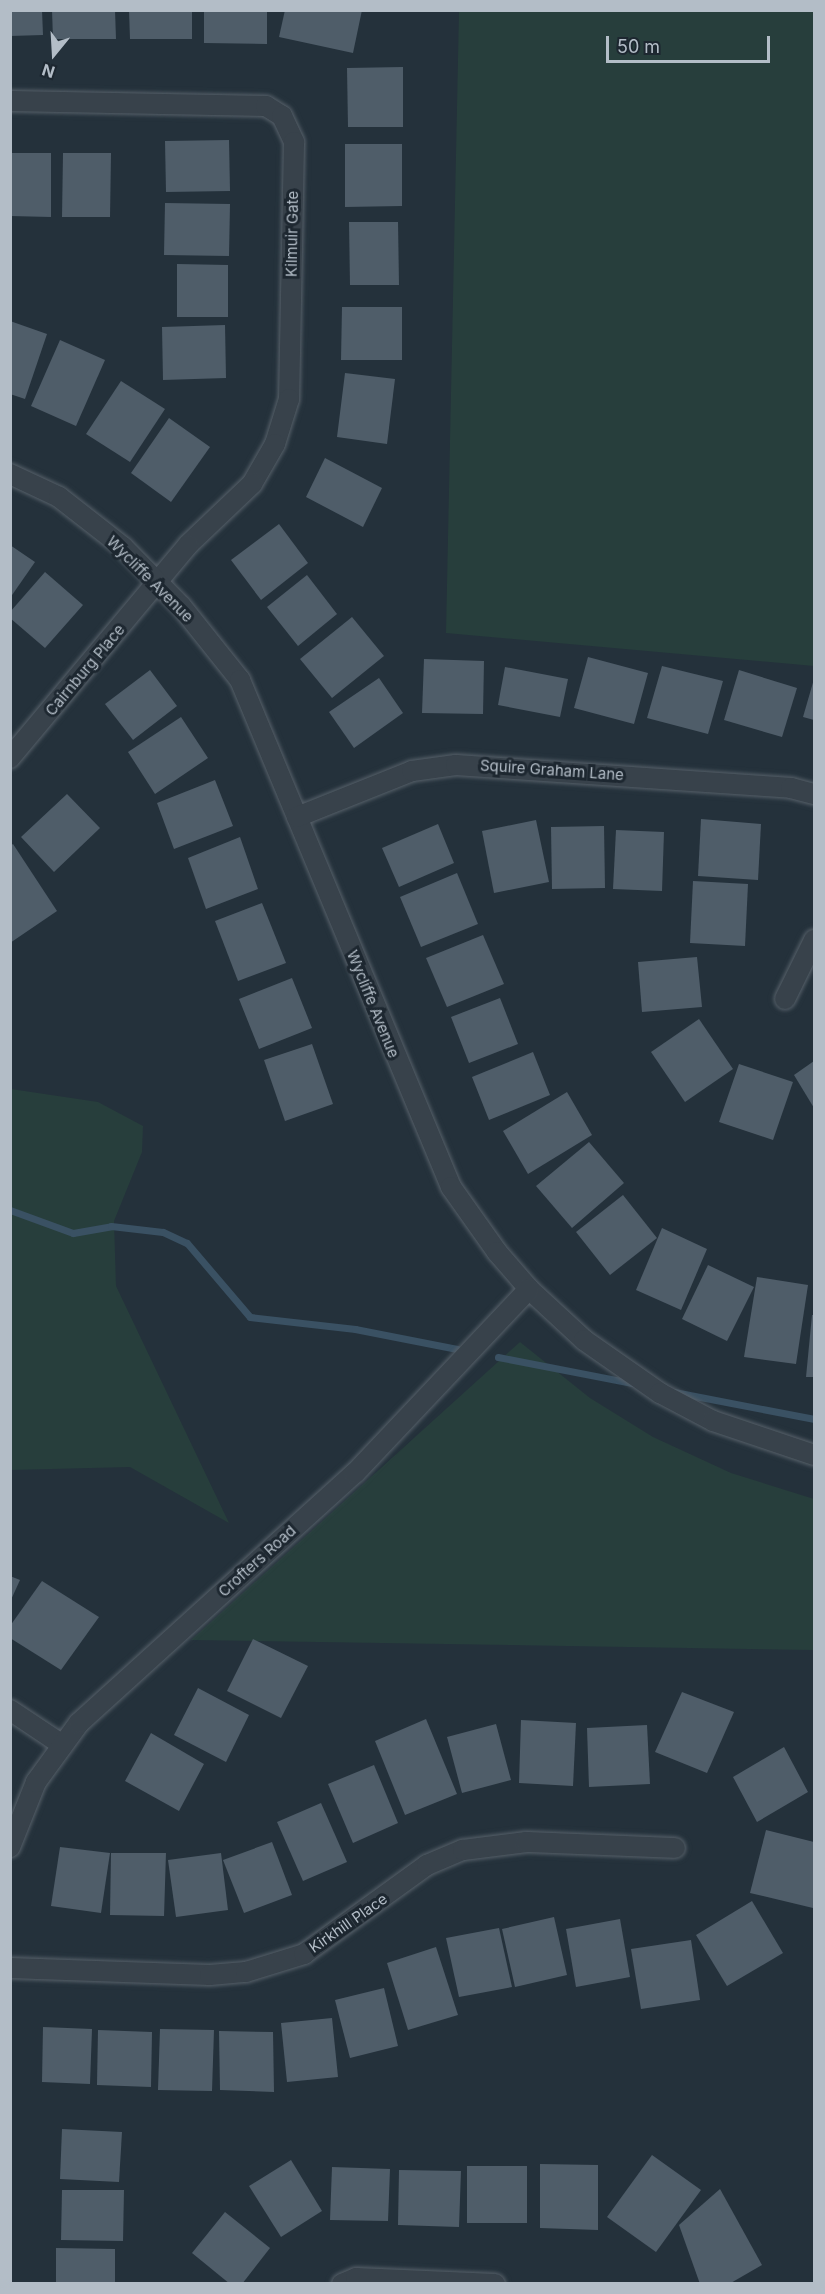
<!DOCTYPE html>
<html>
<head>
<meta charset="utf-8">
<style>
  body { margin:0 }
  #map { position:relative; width:825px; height:2294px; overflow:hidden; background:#24313b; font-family:Inter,sans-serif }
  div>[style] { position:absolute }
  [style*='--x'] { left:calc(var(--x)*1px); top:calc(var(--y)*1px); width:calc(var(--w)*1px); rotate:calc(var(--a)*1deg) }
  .green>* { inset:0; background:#273e3c }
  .stream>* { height:7px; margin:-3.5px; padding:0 3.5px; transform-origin:3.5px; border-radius:3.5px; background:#3a5163 }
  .building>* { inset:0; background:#4f5d69 }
  .roads { filter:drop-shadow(0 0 2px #566069) drop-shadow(0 0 2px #566069) }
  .minor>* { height:20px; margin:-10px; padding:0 10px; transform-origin:10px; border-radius:10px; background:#38424b }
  span { translate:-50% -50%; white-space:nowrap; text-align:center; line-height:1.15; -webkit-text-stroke:6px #1d2730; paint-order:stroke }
  .street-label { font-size:15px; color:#b3bdc7 }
  .frame { position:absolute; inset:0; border:12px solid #b3bdc7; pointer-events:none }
  .north { position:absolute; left:24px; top:24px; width:60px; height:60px; -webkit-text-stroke:4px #1d2730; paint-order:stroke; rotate:198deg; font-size:16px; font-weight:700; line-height:24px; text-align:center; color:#b3bdc7 }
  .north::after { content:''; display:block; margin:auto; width:21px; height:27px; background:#b3bdc7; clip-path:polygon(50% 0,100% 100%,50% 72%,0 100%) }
  .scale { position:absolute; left:606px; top:36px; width:164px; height:27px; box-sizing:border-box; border:3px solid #b3bdc7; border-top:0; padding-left:8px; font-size:18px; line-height:21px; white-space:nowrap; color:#b3bdc7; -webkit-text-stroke:4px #1d2730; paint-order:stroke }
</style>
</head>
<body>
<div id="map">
  <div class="green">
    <i style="clip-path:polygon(459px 11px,814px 11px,814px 666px,446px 633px)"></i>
    <i style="clip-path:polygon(11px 1089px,98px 1102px,143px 1126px,142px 1152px,114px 1221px,116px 1286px,229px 1523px,130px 1467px,11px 1470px)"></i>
    <i style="clip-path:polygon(520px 1342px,590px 1398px,653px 1437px,731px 1473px,814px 1499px,814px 1650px,191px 1640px)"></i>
  </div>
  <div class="stream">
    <i style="--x:10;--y:1210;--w:67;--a:20.1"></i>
    <i style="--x:73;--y:1233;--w:39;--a:-10"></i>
    <i style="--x:111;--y:1226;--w:52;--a:6.6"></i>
    <i style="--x:163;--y:1232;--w:26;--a:25"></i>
    <i style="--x:187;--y:1243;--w:97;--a:49.6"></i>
    <i style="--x:250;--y:1317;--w:106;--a:6.5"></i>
    <i style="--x:355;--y:1329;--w:104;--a:11.1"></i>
    <i style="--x:498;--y:1357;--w:142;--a:11"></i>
    <i style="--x:674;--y:1392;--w:143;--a:10.9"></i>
  </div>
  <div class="building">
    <i style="clip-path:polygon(10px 10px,42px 10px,43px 35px,10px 36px)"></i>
    <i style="clip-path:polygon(52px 10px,115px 10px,116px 39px,53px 39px)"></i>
    <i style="clip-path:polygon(129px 10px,192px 10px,192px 39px,130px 39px)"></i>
    <i style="clip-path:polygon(204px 10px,267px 10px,267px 44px,204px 43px)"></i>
    <i style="clip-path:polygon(285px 10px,362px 10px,353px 53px,279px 37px)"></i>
    <i style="clip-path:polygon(403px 67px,403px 127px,348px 127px,347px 68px)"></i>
    <i style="clip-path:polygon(229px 140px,230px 191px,166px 192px,165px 141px)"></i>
    <i style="clip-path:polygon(345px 144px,402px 144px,402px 206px,345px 207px)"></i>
    <i style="clip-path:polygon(10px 153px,51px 153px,51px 217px,10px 216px)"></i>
    <i style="clip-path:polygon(63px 153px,111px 153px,110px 217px,62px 217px)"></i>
    <i style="clip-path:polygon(165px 203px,230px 204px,229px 256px,164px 255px)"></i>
    <i style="clip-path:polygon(349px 222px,398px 222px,399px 285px,350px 285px)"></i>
    <i style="clip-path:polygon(177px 264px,228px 265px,228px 317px,177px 317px)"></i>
    <i style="clip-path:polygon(342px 307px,402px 307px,402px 360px,341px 360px)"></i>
    <i style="clip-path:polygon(10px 321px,47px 334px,25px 399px,10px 394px)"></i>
    <i style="clip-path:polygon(225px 325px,226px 378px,163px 380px,162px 327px)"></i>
    <i style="clip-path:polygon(60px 340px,105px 360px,76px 426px,31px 406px)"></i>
    <i style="clip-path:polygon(345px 373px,395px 379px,387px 444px,337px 437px)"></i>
    <i style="clip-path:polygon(121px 381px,165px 409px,130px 462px,86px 434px)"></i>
    <i style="clip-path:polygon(169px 418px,210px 447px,171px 502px,131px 473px)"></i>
    <i style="clip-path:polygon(325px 458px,382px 488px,363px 527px,306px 497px)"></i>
    <i style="clip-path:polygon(279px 524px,308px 563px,261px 600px,231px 560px)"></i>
    <i style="clip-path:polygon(10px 545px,35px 562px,10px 598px)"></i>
    <i style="clip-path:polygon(45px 572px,83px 605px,45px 648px,10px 618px,10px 612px)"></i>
    <i style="clip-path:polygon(307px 575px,337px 614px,298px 646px,267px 607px)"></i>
    <i style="clip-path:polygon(352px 617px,384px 656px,332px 698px,300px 659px)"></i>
    <i style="clip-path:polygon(588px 657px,648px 673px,634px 724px,574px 708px)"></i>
    <i style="clip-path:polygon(424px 659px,484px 661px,483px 714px,422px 713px)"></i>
    <i style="clip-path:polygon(662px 666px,723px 681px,708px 734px,647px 718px)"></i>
    <i style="clip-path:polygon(505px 667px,568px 679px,560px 717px,498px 705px)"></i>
    <i style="clip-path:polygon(150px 670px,177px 706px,133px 740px,105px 704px)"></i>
    <i style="clip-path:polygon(739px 670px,797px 688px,782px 737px,724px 720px)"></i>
    <i style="clip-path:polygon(379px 678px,403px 713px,354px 748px,329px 712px)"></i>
    <i style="clip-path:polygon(814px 679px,814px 720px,803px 717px)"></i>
    <i style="clip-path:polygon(181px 717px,208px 758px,155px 794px,128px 752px)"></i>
    <i style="clip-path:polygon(215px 780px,233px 826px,174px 849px,157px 803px)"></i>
    <i style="clip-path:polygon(67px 794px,100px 828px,54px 872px,21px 837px)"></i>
    <i style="clip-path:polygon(701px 819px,761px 824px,758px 880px,698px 876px)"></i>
    <i style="clip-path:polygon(536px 820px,549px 882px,494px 893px,482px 831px)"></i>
    <i style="clip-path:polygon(438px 824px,454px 863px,399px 887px,382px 848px)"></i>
    <i style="clip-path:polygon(604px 826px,605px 888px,552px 889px,551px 827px)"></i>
    <i style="clip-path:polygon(616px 830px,664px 832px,662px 891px,613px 889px)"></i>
    <i style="clip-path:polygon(240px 837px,258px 889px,206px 909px,188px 858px)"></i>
    <i style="clip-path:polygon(13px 844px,57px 911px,10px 943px,10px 846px)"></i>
    <i style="clip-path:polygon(457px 873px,478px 924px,421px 947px,400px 897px)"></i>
    <i style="clip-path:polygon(693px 881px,748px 884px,745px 946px,690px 943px)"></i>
    <i style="clip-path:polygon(262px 903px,286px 963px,238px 981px,215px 921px)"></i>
    <i style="clip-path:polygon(483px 935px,504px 984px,447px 1007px,426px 958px)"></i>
    <i style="clip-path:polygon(697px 957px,702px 1007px,642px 1012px,638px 962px)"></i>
    <i style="clip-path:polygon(292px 978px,312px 1028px,259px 1049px,239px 999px)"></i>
    <i style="clip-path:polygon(500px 998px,518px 1044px,469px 1063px,451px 1017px)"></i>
    <i style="clip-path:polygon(699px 1019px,733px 1069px,685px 1102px,651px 1052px)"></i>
    <i style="clip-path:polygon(312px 1044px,333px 1104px,285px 1121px,264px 1060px)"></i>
    <i style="clip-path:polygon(533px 1052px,550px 1095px,489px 1120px,472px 1077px)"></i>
    <i style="clip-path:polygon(814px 1061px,814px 1108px,794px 1075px)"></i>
    <i style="clip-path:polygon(739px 1064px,793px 1082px,773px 1140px,719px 1122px)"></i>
    <i style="clip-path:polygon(567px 1092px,592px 1135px,528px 1174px,503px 1131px)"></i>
    <i style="clip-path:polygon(589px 1142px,624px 1183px,572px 1228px,536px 1186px)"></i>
    <i style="clip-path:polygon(623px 1195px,657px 1238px,610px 1275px,576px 1232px)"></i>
    <i style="clip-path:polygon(662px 1228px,707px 1249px,681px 1310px,636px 1290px)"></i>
    <i style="clip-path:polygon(708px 1265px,754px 1287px,727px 1341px,682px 1319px)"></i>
    <i style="clip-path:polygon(757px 1277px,808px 1285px,796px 1364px,744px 1357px)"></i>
    <i style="clip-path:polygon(812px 1315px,814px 1315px,814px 1377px,806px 1377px)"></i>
    <i style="clip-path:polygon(10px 1576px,20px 1580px,10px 1602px)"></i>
    <i style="clip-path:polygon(42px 1581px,99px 1617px,61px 1670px,10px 1638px,10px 1626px)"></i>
    <i style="clip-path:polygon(253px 1639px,308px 1666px,281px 1718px,227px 1691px)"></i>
    <i style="clip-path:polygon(198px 1688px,249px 1715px,226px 1762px,174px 1735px)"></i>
    <i style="clip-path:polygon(682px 1692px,734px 1712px,707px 1773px,655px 1752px)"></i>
    <i style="clip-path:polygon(426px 1719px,457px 1794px,405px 1815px,375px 1741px)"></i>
    <i style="clip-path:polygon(521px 1720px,576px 1723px,573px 1786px,519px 1783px)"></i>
    <i style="clip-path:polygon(496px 1724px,511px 1780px,462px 1793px,447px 1737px)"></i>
    <i style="clip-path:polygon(647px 1725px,650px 1784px,589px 1787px,587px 1728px)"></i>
    <i style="clip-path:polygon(151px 1733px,204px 1764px,179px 1811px,125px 1781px)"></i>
    <i style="clip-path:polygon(784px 1747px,808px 1792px,757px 1822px,733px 1777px)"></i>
    <i style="clip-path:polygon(374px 1765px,398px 1823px,353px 1843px,328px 1784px)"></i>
    <i style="clip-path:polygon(321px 1803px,347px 1862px,303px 1881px,277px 1822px)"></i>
    <i style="clip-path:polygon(766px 1830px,814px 1842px,813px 1908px,750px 1893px)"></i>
    <i style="clip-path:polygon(272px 1842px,292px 1895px,244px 1913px,223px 1860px)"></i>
    <i style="clip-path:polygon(60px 1847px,110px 1853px,101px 1913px,51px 1906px)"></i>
    <i style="clip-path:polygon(111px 1853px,166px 1853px,164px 1916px,110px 1915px)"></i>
    <i style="clip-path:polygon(221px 1853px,228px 1910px,176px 1917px,168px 1860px)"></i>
    <i style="clip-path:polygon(752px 1901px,783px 1953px,727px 1986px,696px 1935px)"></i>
    <i style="clip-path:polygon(554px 1917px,567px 1975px,515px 1987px,502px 1929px)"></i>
    <i style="clip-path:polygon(620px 1919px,630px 1977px,576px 1987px,566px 1929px)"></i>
    <i style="clip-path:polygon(499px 1928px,512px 1987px,459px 1997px,446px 1938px)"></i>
    <i style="clip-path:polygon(691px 1940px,700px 2000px,641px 2009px,631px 1949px)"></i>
    <i style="clip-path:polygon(436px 1947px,458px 2015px,408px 2030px,387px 1963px)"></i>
    <i style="clip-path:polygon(384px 1988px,398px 2046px,350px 2058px,335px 2000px)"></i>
    <i style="clip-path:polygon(332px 2018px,338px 2077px,287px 2082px,281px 2023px)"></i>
    <i style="clip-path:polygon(43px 2027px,92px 2029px,90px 2084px,42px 2082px)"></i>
    <i style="clip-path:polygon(160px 2029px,214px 2030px,212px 2091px,158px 2090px)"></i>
    <i style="clip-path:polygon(98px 2030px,152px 2032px,151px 2087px,97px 2085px)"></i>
    <i style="clip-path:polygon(219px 2031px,273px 2032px,274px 2092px,220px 2090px)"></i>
    <i style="clip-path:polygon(62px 2129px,122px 2132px,119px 2182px,60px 2179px)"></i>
    <i style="clip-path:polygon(652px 2155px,701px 2190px,656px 2252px,607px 2217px)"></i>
    <i style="clip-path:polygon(291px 2160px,322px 2211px,281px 2237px,249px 2186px)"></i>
    <i style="clip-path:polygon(540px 2164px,598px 2165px,598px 2230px,540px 2228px)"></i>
    <i style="clip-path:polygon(467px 2166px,527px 2166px,527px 2223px,467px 2223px)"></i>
    <i style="clip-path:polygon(332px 2167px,390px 2169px,388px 2221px,330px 2220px)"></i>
    <i style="clip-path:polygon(399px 2170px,461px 2171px,459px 2227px,398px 2225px)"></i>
    <i style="clip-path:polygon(720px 2189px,762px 2265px,729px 2284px,700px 2284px,679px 2225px)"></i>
    <i style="clip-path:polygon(62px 2190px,124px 2190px,123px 2241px,61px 2240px)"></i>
    <i style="clip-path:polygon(225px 2212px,270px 2248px,242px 2284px,230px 2284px,192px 2253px)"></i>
    <i style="clip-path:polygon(56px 2248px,115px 2249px,115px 2284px,56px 2284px)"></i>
  </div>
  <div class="roads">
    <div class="minor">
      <i style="--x:10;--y:101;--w:256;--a:1.1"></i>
      <i style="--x:266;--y:106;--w:19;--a:32"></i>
      <i style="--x:282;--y:116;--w:29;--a:65"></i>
      <i style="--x:294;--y:142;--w:257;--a:91.1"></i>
      <i style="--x:289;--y:399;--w:47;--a:107.3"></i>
      <i style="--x:275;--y:444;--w:46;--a:119.9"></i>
      <i style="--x:252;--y:484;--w:88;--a:136.4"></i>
      <i style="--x:188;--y:545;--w:278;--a:129.9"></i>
      <i style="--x:10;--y:474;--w:54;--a:25.1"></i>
      <i style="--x:59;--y:497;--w:81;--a:38"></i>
      <i style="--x:123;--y:547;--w:83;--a:45.5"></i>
      <i style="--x:181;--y:606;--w:95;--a:51.4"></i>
      <i style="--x:240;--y:680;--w:549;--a:67.4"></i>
      <i style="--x:451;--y:1187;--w:80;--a:54.7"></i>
      <i style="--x:497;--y:1252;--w:49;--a:49.1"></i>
      <i style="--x:529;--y:1289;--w:75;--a:42.8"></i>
      <i style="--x:584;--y:1340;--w:93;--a:34.9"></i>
      <i style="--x:660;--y:1393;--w:60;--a:27.8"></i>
      <i style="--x:713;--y:1421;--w:107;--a:18.6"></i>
      <i style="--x:297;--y:817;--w:124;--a:-21.8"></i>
      <i style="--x:412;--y:771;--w:44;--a:-7.8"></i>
      <i style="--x:456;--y:765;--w:336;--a:3.9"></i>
      <i style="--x:791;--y:788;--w:24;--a:15"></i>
      <i style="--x:785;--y:999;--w:66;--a:-63.8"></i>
      <i style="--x:10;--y:1710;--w:61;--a:33.7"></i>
      <i style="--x:10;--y:1847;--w:70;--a:-68.2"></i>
      <i style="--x:36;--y:1782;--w:73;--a:-53.9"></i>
      <i style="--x:79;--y:1723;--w:372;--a:-42.2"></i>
      <i style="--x:355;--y:1473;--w:253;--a:-46.6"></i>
      <i style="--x:10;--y:1968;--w:200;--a:2"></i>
      <i style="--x:210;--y:1975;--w:36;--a:-5"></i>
      <i style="--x:246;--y:1972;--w:61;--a:-17.2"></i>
      <i style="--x:304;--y:1954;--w:152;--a:-35.9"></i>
      <i style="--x:427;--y:1865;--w:39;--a:-23"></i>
      <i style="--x:463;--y:1850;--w:64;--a:-7.2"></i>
      <i style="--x:526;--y:1842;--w:149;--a:2.3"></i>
      <i style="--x:342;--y:2284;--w:15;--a:-23"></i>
      <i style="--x:356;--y:2278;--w:139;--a:2.5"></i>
    </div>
  </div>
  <div class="street-label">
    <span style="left:292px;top:234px;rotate:-89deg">Kilmuir Gate</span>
    <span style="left:150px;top:579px;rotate:45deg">Wycliffe Avenue</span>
    <span style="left:85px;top:670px;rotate:-50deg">Cairnburg Place</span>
    <span style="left:552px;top:770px;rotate:4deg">Squire Graham Lane</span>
    <span style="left:373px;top:1004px;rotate:68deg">Wycliffe Avenue</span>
    <span style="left:257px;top:1561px;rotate:-42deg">Crofters Road</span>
    <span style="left:348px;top:1923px;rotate:-35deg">Kirkhill Place</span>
  </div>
  <div class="frame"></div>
  <div class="north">N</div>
  <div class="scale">50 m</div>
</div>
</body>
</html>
